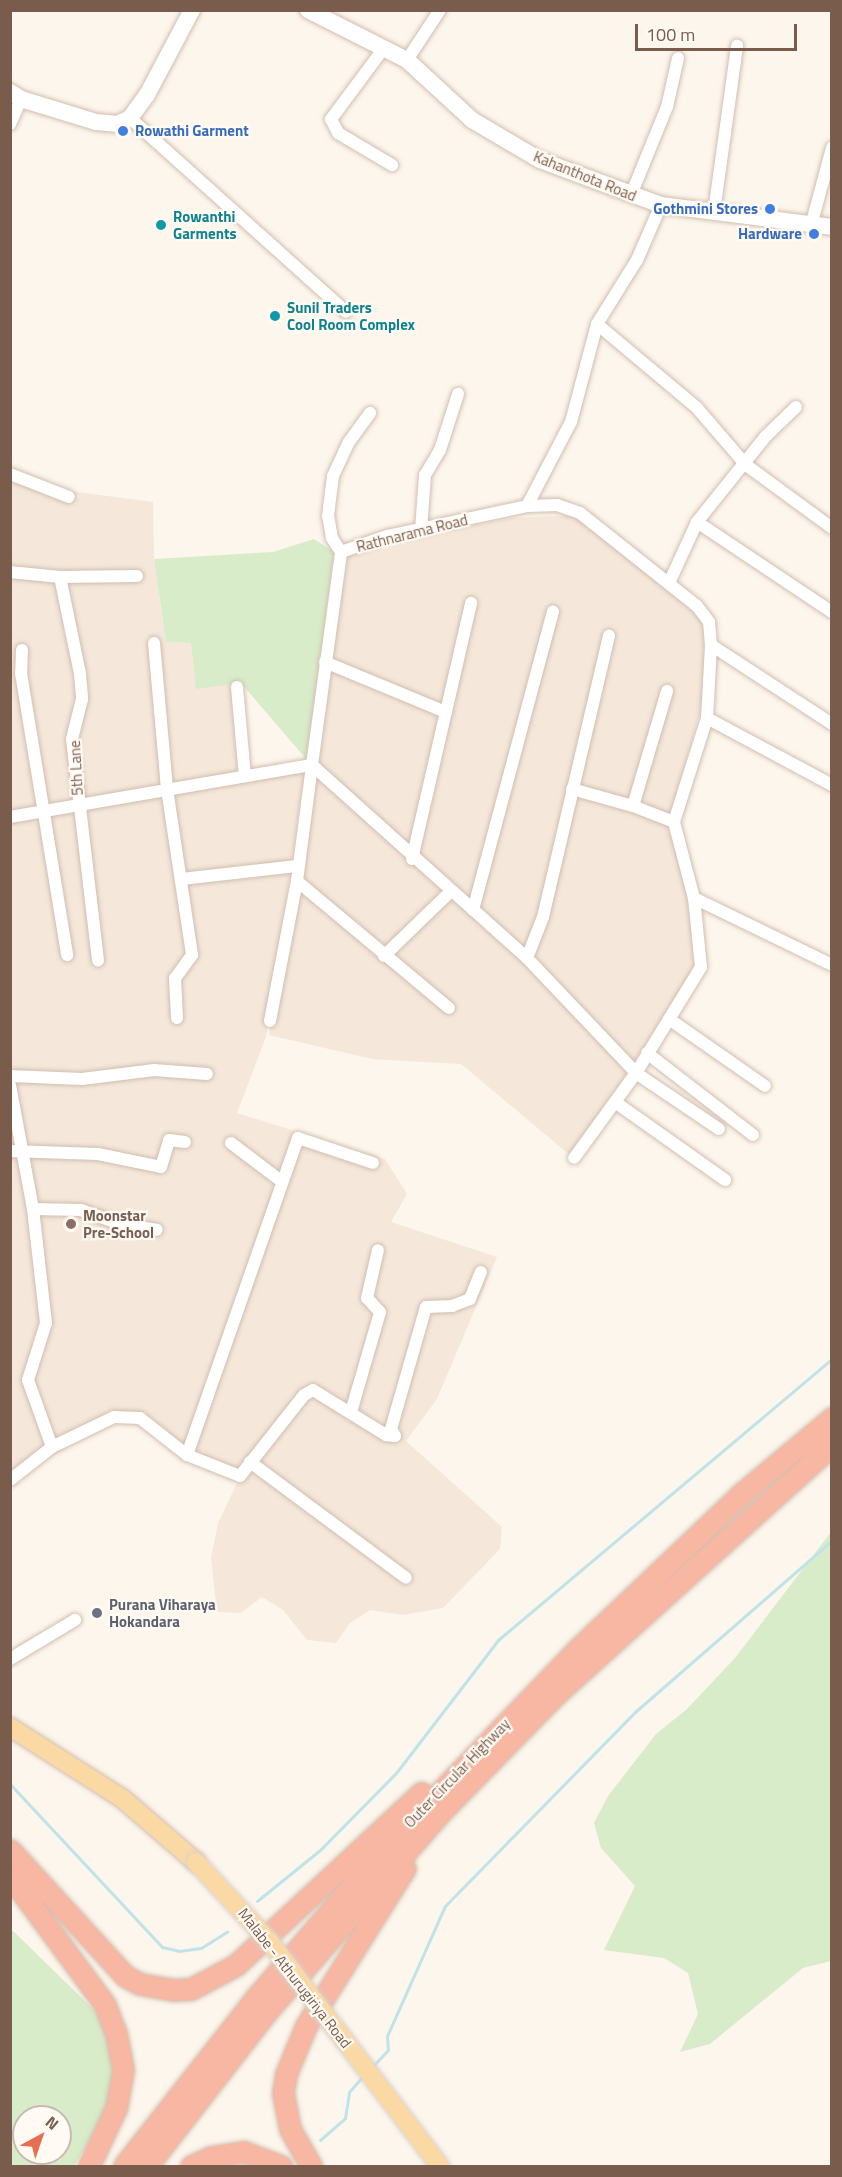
<!DOCTYPE html>
<html>
<head>
<meta charset="utf-8">
<style>
  body { margin:0 }
  #map { position:relative; width:842px; height:2177px; overflow:hidden; background:#fdf6ec; font-family:"Titillium Web",sans-serif }
  div>[style] { position:absolute }
  [style*='--x'] { left:calc(var(--x)*1px); top:calc(var(--y)*1px); width:calc(var(--w)*1px); rotate:calc(var(--a)*1deg) }
  .residential>* { inset:0; background:#f5e8da }
  .green>* { inset:0; background:#d8ecc9 }
  .stream>* { height:3px; margin:-1.5px; padding:0 1.5px; transform-origin:1.5px; border-radius:1.5px; background:#bfe3e8 }
  .roads { filter:drop-shadow(0 0 2px #d1beb0) drop-shadow(0 0 2px #d1beb0) }
  .minor>* { height:12px; margin:-6px; padding:0 6px; transform-origin:6px; border-radius:6px; background:#fff }
  .secondary>* { height:16px; margin:-8px; padding:0 8px; transform-origin:8px; border-radius:8px; background:#fff }
  .primary>* { height:18px; margin:-9px; padding:0 9px; transform-origin:9px; border-radius:9px; background:#fbd9a5 }
  .motorway>* { height:21px; margin:-10.5px; padding:0 10.5px; transform-origin:10.5px; border-radius:10.5px; background:#f7b7a3 }
  .bridges { filter:drop-shadow(0 0 2px #dad1cd) drop-shadow(0 0 2px #dad1cd) }
  .primary-bridge>* { height:18px; margin:-9px; padding:0 9px; transform-origin:9px; border-radius:9px; background:#fbd9a5 }
  .dots>* { width:16px; height:16px; translate:-50% -50%; box-sizing:border-box; border:3px solid #fffaf3; border-radius:50% }
  span { translate:-50% -50%; white-space:nowrap; text-align:center; line-height:1.15; -webkit-text-stroke:4.5px #fffaf3; paint-order:stroke }
  .shop-label { font-size:15px; color:#366cbe; font-weight:700 }
  .left { translate:0 -50%; text-align:left }
  .right { translate:-100% -50%; text-align:right }
  .street-label { font-size:15px; color:#7a5c4d }
  .culture-label { font-size:15px; color:#0d838f; font-weight:700 }
  .education-label { font-size:15px; color:#785e54; font-weight:700 }
  .worship-label { font-size:15px; color:#5b616d; font-weight:700 }
  .frame { position:absolute; inset:0; border:12px solid #7a5c4d; pointer-events:none }
  .north { position:absolute; left:12px; top:2105px; width:60px; height:60px; box-sizing:border-box; background:#fffaf3; border:2px solid #cabbb1; border-radius:50%; rotate:40deg; font-size:16px; font-weight:700; line-height:24px; text-align:center; color:#7a5c4d }
  .north::after { content:''; display:block; margin:auto; width:21px; height:27px; background:#e76f51; clip-path:polygon(50% 0,100% 100%,50% 72%,0 100%) }
  .scale { position:absolute; left:635px; top:24px; width:162px; height:27px; box-sizing:border-box; border:3px solid #7a5c4d; border-top:0; padding-left:8px; font-size:18px; line-height:21px; white-space:nowrap; color:#7a5c4d; -webkit-text-stroke:4px #fffaf3; paint-order:stroke }
</style>
</head>
<body>
<div id="map">
  <div class="residential">
    <i style="clip-path:polygon(11px 473px,70px 491px,153px 502px,154px 559px,166px 642px,191px 643px,241px 683px,250px 781px,305px 771px,266px 1037px,237px 1113px,385px 1159px,407px 1194px,391px 1222px,497px 1257px,437px 1399px,406px 1441px,502px 1527px,500px 1549px,443px 1608px,403px 1615px,370px 1610px,350px 1623px,336px 1643px,307px 1640px,283px 1610px,262px 1597px,241px 1613px,217px 1612px,211px 1558px,218px 1523px,239px 1479px,187px 1455px,140px 1418px,88px 1428px,68px 1447px,11px 1480px)"></i>
    <i style="clip-path:polygon(576px 515px,700px 618px,704px 628px,704px 697px,667px 828px,696px 902px,698px 967px,571px 1156px,461px 1064px,372px 1059px,269px 1035px,348px 557px,374px 545px,511px 518px)"></i>
  </div>
  <div class="green">
    <i style="clip-path:polygon(314px 539px,334px 552px,307px 760px,241px 683px,196px 689px,191px 643px,166px 642px,154px 559px,273px 552px)"></i>
    <i style="clip-path:polygon(831px 1532px,831px 1961px,803px 1968px,710px 2044px,680px 2052px,698px 2014px,688px 1973px,664px 1958px,604px 1950px,635px 1886px,601px 1848px,594px 1823px,608px 1796px,656px 1734px,687px 1709px,735px 1658px)"></i>
    <i style="clip-path:polygon(evenodd,10px 1928px,126px 2041px,108px 2112px,74px 2166px,11px 2166px,10px 1928px,24px 2117px,60px 2117px,60px 2153px,24px 2153px,24px 2117px)"></i>
  </div>
  <div class="stream">
    <i style="--x:10;--y:1784;--w:223;--a:47"></i>
    <i style="--x:162;--y:1947;--w:17;--a:13"></i>
    <i style="--x:179;--y:1951;--w:22;--a:-8"></i>
    <i style="--x:201;--y:1948;--w:31;--a:-32"></i>
    <i style="--x:257;--y:1901;--w:81;--a:-39"></i>
    <i style="--x:320;--y:1850;--w:108;--a:-45.4"></i>
    <i style="--x:396;--y:1773;--w:168;--a:-52.5"></i>
    <i style="--x:498;--y:1640;--w:436;--a:-40.1"></i>
    <i style="--x:372;--y:2067;--w:23;--a:-47"></i>
    <i style="--x:388;--y:2050;--w:14;--a:-94"></i>
    <i style="--x:387;--y:2036;--w:142;--a:-66"></i>
    <i style="--x:445;--y:1906;--w:272;--a:-45.6"></i>
    <i style="--x:635;--y:1712;--w:262;--a:-41.1"></i>
    <i style="--x:320;--y:2140;--w:33;--a:-41"></i>
    <i style="--x:345;--y:2118;--w:26;--a:-81"></i>
    <i style="--x:349;--y:2092;--w:21;--a:-49"></i>
  </div>
  <div class="roads">
    <div class="minor">
      <i style="--x:384;--y:48;--w:89;--a:126.7"></i>
      <i style="--x:331;--y:119;--w:16;--a:63"></i>
      <i style="--x:338;--y:133;--w:63;--a:30.7"></i>
      <i style="--x:407;--y:60;--w:60;--a:-56.6"></i>
      <i style="--x:130;--y:118;--w:290;--a:41.9"></i>
      <i style="--x:10;--y:124;--w:27;--a:-66"></i>
      <i style="--x:631;--y:195;--w:95;--a:-67.8"></i>
      <i style="--x:667;--y:107;--w:50;--a:-77.3"></i>
      <i style="--x:714;--y:212;--w:168;--a:-82.1"></i>
      <i style="--x:812;--y:222;--w:77;--a:-74.9"></i>
      <i style="--x:597;--y:324;--w:131;--a:40"></i>
      <i style="--x:697;--y:408;--w:75;--a:49.3"></i>
      <i style="--x:746;--y:465;--w:107;--a:36.2"></i>
      <i style="--x:10;--y:474;--w:63;--a:21.3"></i>
      <i style="--x:527;--y:506;--w:30;--a:-2"></i>
      <i style="--x:557;--y:505;--w:24;--a:19"></i>
      <i style="--x:580;--y:513;--w:149;--a:38.5"></i>
      <i style="--x:697;--y:606;--w:20;--a:53"></i>
      <i style="--x:709;--y:622;--w:23;--a:85"></i>
      <i style="--x:711;--y:645;--w:73;--a:93.1"></i>
      <i style="--x:707;--y:718;--w:109;--a:107.6"></i>
      <i style="--x:674;--y:822;--w:79;--a:75.3"></i>
      <i style="--x:694;--y:898;--w:69;--a:84.2"></i>
      <i style="--x:701;--y:967;--w:124;--a:121.5"></i>
      <i style="--x:636;--y:1073;--w:105;--a:126.1"></i>
      <i style="--x:697;--y:522;--w:162;--a:33.7"></i>
      <i style="--x:421;--y:530;--w:55;--a:-85.8"></i>
      <i style="--x:425;--y:475;--w:29;--a:-59"></i>
      <i style="--x:440;--y:450;--w:59;--a:-72.2"></i>
      <i style="--x:341;--y:552;--w:17;--a:-123"></i>
      <i style="--x:332;--y:538;--w:22;--a:-100"></i>
      <i style="--x:328;--y:516;--w:40;--a:-82.9"></i>
      <i style="--x:333;--y:476;--w:38;--a:-65"></i>
      <i style="--x:349;--y:442;--w:36;--a:-54"></i>
      <i style="--x:10;--y:572;--w:50;--a:5.7"></i>
      <i style="--x:60;--y:577;--w:77;--a:-0.7"></i>
      <i style="--x:60;--y:577;--w:99;--a:78.3"></i>
      <i style="--x:80;--y:674;--w:25;--a:85"></i>
      <i style="--x:82;--y:699;--w:41;--a:104"></i>
      <i style="--x:72;--y:739;--w:223;--a:83.3"></i>
      <i style="--x:669;--y:583;--w:67;--a:-65.3"></i>
      <i style="--x:697;--y:522;--w:109;--a:-51.3"></i>
      <i style="--x:765;--y:437;--w:43;--a:-44.1"></i>
      <i style="--x:154;--y:643;--w:147;--a:84.9"></i>
      <i style="--x:167;--y:789;--w:168;--a:81.4"></i>
      <i style="--x:192;--y:955;--w:29;--a:126"></i>
      <i style="--x:175;--y:978;--w:40;--a:87.1"></i>
      <i style="--x:711;--y:645;--w:145;--a:33.1"></i>
      <i style="--x:22;--y:650;--w:23;--a:92"></i>
      <i style="--x:21;--y:673;--w:286;--a:80.7"></i>
      <i style="--x:325;--y:662;--w:131;--a:22.5"></i>
      <i style="--x:237;--y:687;--w:89;--a:84.9"></i>
      <i style="--x:707;--y:718;--w:142;--a:28.2"></i>
      <i style="--x:572;--y:789;--w:63;--a:15.6"></i>
      <i style="--x:633;--y:806;--w:120;--a:-73.5"></i>
      <i style="--x:633;--y:806;--w:44;--a:21.3"></i>
      <i style="--x:10;--y:817;--w:306;--a:-9.8"></i>
      <i style="--x:312;--y:765;--w:215;--a:-82.2"></i>
      <i style="--x:341;--y:552;--w:49;--a:-19.2"></i>
      <i style="--x:387;--y:536;--w:143;--a:-12.1"></i>
      <i style="--x:527;--y:506;--w:95;--a:-62.4"></i>
      <i style="--x:571;--y:422;--w:101;--a:-75.1"></i>
      <i style="--x:597;--y:324;--w:75;--a:-58"></i>
      <i style="--x:637;--y:260;--w:60;--a:-66.4"></i>
      <i style="--x:412;--y:859;--w:263;--a:-77"></i>
      <i style="--x:181;--y:879;--w:117;--a:-6.4"></i>
      <i style="--x:297;--y:881;--w:198;--a:39.9"></i>
      <i style="--x:694;--y:898;--w:153;--a:25.9"></i>
      <i style="--x:473;--y:910;--w:309;--a:-75"></i>
      <i style="--x:384;--y:956;--w:93;--a:-44.1"></i>
      <i style="--x:527;--y:958;--w:44;--a:-68.7"></i>
      <i style="--x:543;--y:917;--w:289;--a:-76.8"></i>
      <i style="--x:669;--y:1019;--w:117;--a:34.9"></i>
      <i style="--x:270;--y:1021;--w:143;--a:-79.1"></i>
      <i style="--x:297;--y:881;--w:117;--a:-82.6"></i>
      <i style="--x:312;--y:765;--w:289;--a:41.9"></i>
      <i style="--x:527;--y:958;--w:158;--a:46.5"></i>
      <i style="--x:636;--y:1073;--w:100;--a:34"></i>
      <i style="--x:647;--y:1053;--w:134;--a:37.7"></i>
      <i style="--x:10;--y:1076;--w:72;--a:2.4"></i>
      <i style="--x:82;--y:1079;--w:73;--a:-7.1"></i>
      <i style="--x:154;--y:1070;--w:53;--a:4.3"></i>
      <i style="--x:10;--y:1085;--w:126;--a:79.5"></i>
      <i style="--x:33;--y:1209;--w:115;--a:83.5"></i>
      <i style="--x:46;--y:1323;--w:60;--a:107.5"></i>
      <i style="--x:28;--y:1380;--w:71;--a:70.3"></i>
      <i style="--x:52;--y:1447;--w:53;--a:141.8"></i>
      <i style="--x:615;--y:1102;--w:135;--a:35.3"></i>
      <i style="--x:231;--y:1143;--w:61;--a:37.1"></i>
      <i style="--x:10;--y:1151;--w:88;--a:2"></i>
      <i style="--x:98;--y:1154;--w:64;--a:11.7"></i>
      <i style="--x:161;--y:1167;--w:28;--a:-73"></i>
      <i style="--x:169;--y:1140;--w:16;--a:7"></i>
      <i style="--x:33;--y:1209;--w:48;--a:1.2"></i>
      <i style="--x:81;--y:1210;--w:45;--a:19.7"></i>
      <i style="--x:123;--y:1225;--w:34;--a:8"></i>
      <i style="--x:351;--y:1412;--w:104;--a:-73.8"></i>
      <i style="--x:380;--y:1312;--w:19;--a:-133"></i>
      <i style="--x:367;--y:1298;--w:49;--a:-77.1"></i>
      <i style="--x:52;--y:1447;--w:69;--a:-25.8"></i>
      <i style="--x:114;--y:1417;--w:26;--a:2"></i>
      <i style="--x:140;--y:1418;--w:60;--a:38.2"></i>
      <i style="--x:187;--y:1455;--w:336;--a:-70.7"></i>
      <i style="--x:298;--y:1138;--w:79;--a:18.4"></i>
      <i style="--x:187;--y:1455;--w:57;--a:21.6"></i>
      <i style="--x:240;--y:1476;--w:103;--a:-51.7"></i>
      <i style="--x:304;--y:1395;--w:10;--a:-29"></i>
      <i style="--x:313;--y:1390;--w:86;--a:31.7"></i>
      <i style="--x:386;--y:1435;--w:9;--a:6"></i>
      <i style="--x:395;--y:1436;--w:8;--a:-120"></i>
      <i style="--x:391;--y:1429;--w:127;--a:-74"></i>
      <i style="--x:426;--y:1307;--w:26;--a:-2"></i>
      <i style="--x:452;--y:1306;--w:19;--a:-21"></i>
      <i style="--x:470;--y:1299;--w:29;--a:-68"></i>
      <i style="--x:250;--y:1462;--w:194;--a:36.6"></i>
      <i style="--x:10;--y:1659;--w:76;--a:-31"></i>
    </div>
    <div class="secondary">
      <i style="--x:308;--y:10;--w:111;--a:26.8"></i>
      <i style="--x:407;--y:60;--w:88;--a:42.7"></i>
      <i style="--x:472;--y:120;--w:79;--a:30.5"></i>
      <i style="--x:540;--y:160;--w:129;--a:20.4"></i>
      <i style="--x:661;--y:205;--w:172;--a:7.3"></i>
      <i style="--x:10;--y:92;--w:13;--a:32"></i>
      <i style="--x:21;--y:99;--w:78;--a:17"></i>
      <i style="--x:96;--y:122;--w:22;--a:5"></i>
      <i style="--x:118;--y:124;--w:13;--a:-27"></i>
      <i style="--x:130;--y:118;--w:29;--a:-54"></i>
      <i style="--x:147;--y:95;--w:96;--a:-62.1"></i>
    </div>
    <div class="primary">
      <i style="--x:10;--y:1727;--w:134;--a:32.5"></i>
      <i style="--x:123;--y:1799;--w:96;--a:40.8"></i>
    </div>
    <div class="motorway">
      <i style="--x:10;--y:1850;--w:171;--a:47.6"></i>
      <i style="--x:125;--y:1976;--w:17;--a:28"></i>
      <i style="--x:140;--y:1984;--w:34;--a:10"></i>
      <i style="--x:173;--y:1990;--w:18;--a:-3"></i>
      <i style="--x:191;--y:1989;--w:51;--a:-28.1"></i>
      <i style="--x:236;--y:1965;--w:253;--a:-42.9"></i>
      <i style="--x:10;--y:1876;--w:160;--a:53.6"></i>
      <i style="--x:105;--y:2005;--w:30;--a:69"></i>
      <i style="--x:116;--y:2033;--w:38;--a:79"></i>
      <i style="--x:123;--y:2070;--w:39;--a:100"></i>
      <i style="--x:116;--y:2108;--w:64;--a:115"></i>
      <i style="--x:124;--y:2166;--w:211;--a:-51.9"></i>
      <i style="--x:254;--y:2000;--w:178;--a:-49.3"></i>
      <i style="--x:370;--y:1865;--w:301;--a:-46.1"></i>
      <i style="--x:579;--y:1648;--w:224;--a:-43.5"></i>
      <i style="--x:741;--y:1494;--w:119;--a:-39.9"></i>
      <i style="--x:147;--y:2166;--w:199;--a:-52.2"></i>
      <i style="--x:269;--y:2009;--w:259;--a:-48.9"></i>
      <i style="--x:439;--y:1814;--w:163;--a:-45.7"></i>
      <i style="--x:553;--y:1697;--w:376;--a:-42.1"></i>
      <i style="--x:191;--y:2166;--w:22;--a:-24"></i>
      <i style="--x:211;--y:2157;--w:33;--a:-9"></i>
      <i style="--x:244;--y:2152;--w:40;--a:21"></i>
      <i style="--x:311;--y:2166;--w:43;--a:-119.6"></i>
      <i style="--x:290;--y:2129;--w:37;--a:-101"></i>
      <i style="--x:283;--y:2093;--w:19;--a:-81"></i>
      <i style="--x:286;--y:2074;--w:52;--a:-67.4"></i>
      <i style="--x:306;--y:2026;--w:186;--a:-57.9"></i>
    </div>
  </div>
  <div class="bridges">
    <div class="primary-bridge">
      <i style="--x:196;--y:1862;--w:108;--a:47.3"></i>
      <i style="--x:269;--y:1941;--w:283;--a:52.8"></i>
    </div>
  </div>
  <div class="dots">
    <i style="left:123px;top:131px;background:#3f7fe0"></i>
    <i style="left:770px;top:209px;background:#3f7fe0"></i>
    <i style="left:161px;top:225px;background:#0f9aa8"></i>
    <i style="left:814px;top:234px;background:#3f7fe0"></i>
    <i style="left:275px;top:316px;background:#0f9aa8"></i>
    <i style="left:71px;top:1224px;background:#8d6e63"></i>
    <i style="left:97px;top:1613px;background:#6b7280"></i>
  </div>
  <div class="shop-label">
    <span class="left" style="left:135px;top:131px">Rowathi Garment</span>
    <span class="right" style="left:758px;top:209px">Gothmini Stores</span>
    <span class="right" style="left:802px;top:234px">Hardware</span>
  </div>
  <div class="street-label">
    <span style="left:585px;top:176px;rotate:22deg">Kahanthota Road</span>
    <span style="left:412px;top:533px;rotate:-14deg">Rathnarama Road</span>
    <span style="left:76px;top:768px;rotate:-93deg">5th Lane</span>
    <span style="left:457px;top:1773px;rotate:-46deg">Outer Circular Highway</span>
    <span style="left:295px;top:1978px;rotate:52deg">Malabe - Athurugiriya Road</span>
  </div>
  <div class="culture-label">
    <span class="left" style="left:173px;top:225px">Rowanthi<br>Garments</span>
    <span class="left" style="left:287px;top:316px">Sunil Traders<br>Cool Room Complex</span>
  </div>
  <div class="education-label">
    <span class="left" style="left:83px;top:1224px">Moonstar<br>Pre-School</span>
  </div>
  <div class="worship-label">
    <span class="left" style="left:109px;top:1613px">Purana Viharaya<br>Hokandara</span>
  </div>
  <div class="frame"></div>
  <div class="north">N</div>
  <div class="scale">100 m</div>
</div>
</body>
</html>
